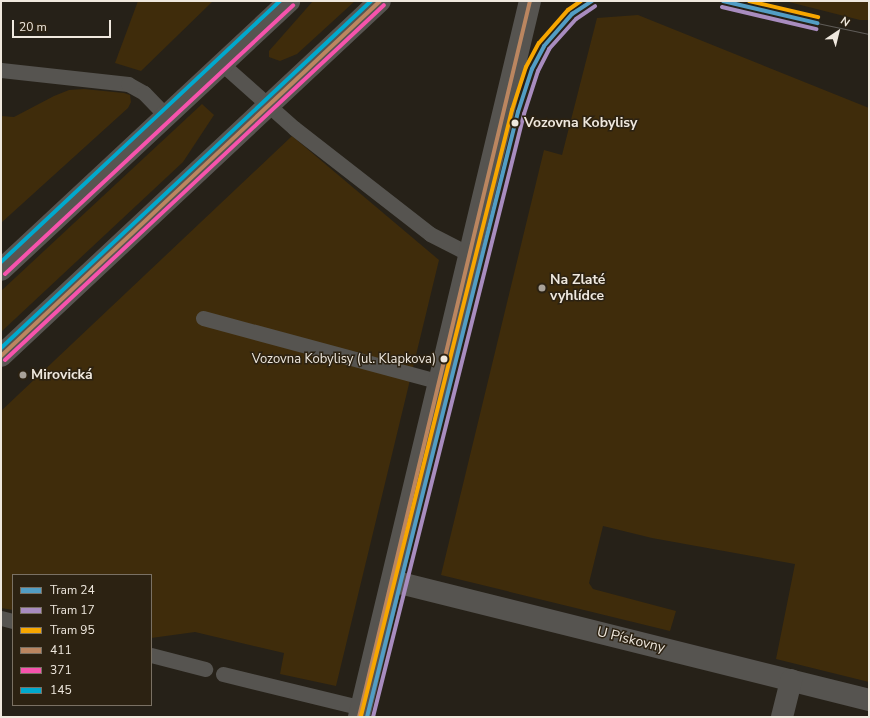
<!DOCTYPE html>
<html>
<head>
<meta charset="utf-8">
<style>
  body { margin:0 }
  #map { position:relative; width:870px; height:718px; overflow:hidden; background:#262118; font-family:"Nunito Sans",sans-serif }
  div>[style] { position:absolute }
  [style*='--x'] { left:calc(var(--x)*1px); top:calc(var(--y)*1px); width:calc(var(--w)*1px); rotate:calc(var(--a)*1deg) }
  .green>* { inset:0; background:#3f2c0b }
  .service>* { height:15px; margin:-7.5px; padding:0 7.5px; transform-origin:7.5px; border-radius:7.5px; background:#565450 }
  .minor>* { height:22px; margin:-11px; padding:0 11px; transform-origin:11px; border-radius:11px; background:#565450 }
  .tertiary>* { height:22px; margin:-11px; padding:0 11px; transform-origin:11px; border-radius:11px; background:#565450 }
  .secondary>* { height:22px; margin:-11px; padding:0 11px; transform-origin:11px; border-radius:11px; background:#575551 }
  .tram>* { height:1px; margin:-0.5px; padding:0 0.5px; transform-origin:0.5px; border-radius:0.5px; background:#5f5c58 }
  .bus-1>* { height:4px; margin:-2px; padding:0 2px; transform-origin:2px; border-radius:2px; background:#bb8660 }
  .bus-2>* { height:4px; margin:-2px; padding:0 2px; transform-origin:2px; border-radius:2px; background:#f653ac }
  .bus-3>* { height:4px; margin:-2px; padding:0 2px; transform-origin:2px; border-radius:2px; background:#00a9ce }
  .tram-1>* { height:4px; margin:-2px; padding:0 2px; transform-origin:2px; border-radius:2px; background:#529dc4 }
  .tram-2>* { height:4px; margin:-2px; padding:0 2px; transform-origin:2px; border-radius:2px; background:#a88cbf }
  .tram-3>* { height:4px; margin:-2px; padding:0 2px; transform-origin:2px; border-radius:2px; background:#f7a600 }
  .dots>* { width:11px; height:11px; translate:-50% -50%; box-sizing:border-box; border:2px solid #2c2212; border-radius:50% }
  span { translate:-50% -50%; white-space:nowrap; text-align:center; line-height:1.15; -webkit-text-stroke:3px #2c2212; paint-order:stroke }
  .bus-label { font-size:13px; color:#efe8de }
  .right { translate:-100% -50%; text-align:right }
  .stop-label { font-size:14px; color:#efe8de; font-weight:700 }
  .left { translate:0 -50%; text-align:left }
  .poi-label { font-size:14px; color:#efe8de; font-weight:700 }
  .street-label { font-size:14px; color:#efe8de }
  .frame { position:absolute; inset:0; border:2px solid #efe8de; pointer-events:none }
  .legend { position:absolute; left:12px; top:574px; width:140px; height:132px; box-sizing:border-box; background:#2c2212; border:1px solid #7a7164; margin:0; padding:5px 7px; list-style:none; font-size:12px; color:#efe8de }
  .legend li { display:flex; align-items:center; gap:8px; height:20px }
  .legend b { width:20px; border:1px solid #7a7164 }
  .north { position:absolute; left:818px; top:12px; width:40px; height:40px; -webkit-text-stroke:3px #2c2212; paint-order:stroke; rotate:35deg; font-size:11px; font-weight:700; line-height:16px; text-align:center; color:#efe8de }
  .north::after { content:''; display:block; margin:auto; width:14px; height:18px; background:#efe8de; clip-path:polygon(50% 0,100% 100%,50% 72%,0 100%) }
  .scale { position:absolute; left:12px; top:20px; width:99px; height:18px; box-sizing:border-box; border:2px solid #efe8de; border-top:0; padding-left:5px; font-size:12px; line-height:14px; white-space:nowrap; color:#efe8de; -webkit-text-stroke:3px #2c2212; paint-order:stroke }
</style>
</head>
<body>
<div id="map">
  <div class="green">
    <i style="clip-path:polygon(138px 1px,213px 1px,141px 71px,115px 63px)"></i>
    <i style="clip-path:polygon(313px 1px,355px 1px,297px 54px,280px 61px,269px 57px,269px 51px)"></i>
    <i style="clip-path:polygon(785px 1px,869px 1px,869px 20px,860px 20px)"></i>
    <i style="clip-path:polygon(638px 15px,869px 108px,869px 682px,776px 659px,795px 564px,652px 538px,603px 526px,589px 583px,593px 589px,676px 611px,670px 631px,441px 575px,544px 150px,562px 155px,597px 18px)"></i>
    <i style="clip-path:polygon(84px 89px,124px 93px,130px 95px,131px 102px,128px 108px,1px 223px,1px 116px,14px 117px,54px 96px,69px 90px)"></i>
    <i style="clip-path:polygon(202px 104px,214px 115px,183px 162px,1px 332px,1px 291px)"></i>
    <i style="clip-path:polygon(292px 136px,439px 260px,336px 686px,280px 674px,284px 653px,195px 632px,151px 638px,151px 575px,13px 575px,13px 610px,1px 608px,1px 411px)"></i>
  </div>
  <div class="service">
    <i style="--x:222;--y:64;--w:96;--a:41.6"></i>
    <i style="--x:294;--y:128;--w:172;--a:37.9"></i>
    <i style="--x:430;--y:234;--w:46;--a:27.1"></i>
    <i style="--x:1;--y:70;--w:128;--a:6.3"></i>
    <i style="--x:128;--y:84;--w:18;--a:29"></i>
    <i style="--x:144;--y:93;--w:33;--a:46"></i>
    <i style="--x:203;--y:318;--w:246;--a:15.1"></i>
    <i style="--x:1;--y:618;--w:12;--a:14"></i>
    <i style="--x:151;--y:655;--w:56;--a:14.5"></i>
    <i style="--x:223;--y:674;--w:143;--a:13.7"></i>
  </div>
  <div class="minor">
    <i style="--x:392;--y:581;--w:492;--a:14"></i>
    <i style="--x:782;--y:717;--w:38;--a:-76"></i>
  </div>
  <div class="tertiary">
    <i style="--x:359;--y:717;--w:736;--a:-76.57"></i>
  </div>
  <div class="secondary">
    <i style="--x:1;--y:270;--w:394;--a:-43"></i>
    <i style="--x:1;--y:356;--w:519;--a:-43.13"></i>
  </div>
  <div class="tram">
    <i style="--x:817;--y:23;--w:53;--a:11.9"></i>
  </div>
  <div class="bus-1">
    <i style="--x:1;--y:356;--w:519;--a:-43.13"></i>
    <i style="--x:359;--y:717;--w:736;--a:-76.57"></i>
  </div>
  <div class="bus-2">
    <i style="--x:5;--y:274;--w:394;--a:-43"></i>
    <i style="--x:5;--y:360;--w:519;--a:-43.13"></i>
  </div>
  <div class="bus-3">
    <i style="--x:1;--y:262;--w:382;--a:-43.1"></i>
    <i style="--x:1;--y:348;--w:507;--a:-43.16"></i>
  </div>
  <div class="tram-1">
    <i style="--x:723;--y:1;--w:97;--a:13.2"></i>
    <i style="--x:367;--y:717;--w:624;--a:-75.99"></i>
    <i style="--x:518;--y:112;--w:45;--a:-72"></i>
    <i style="--x:532;--y:69;--w:26;--a:-62"></i>
    <i style="--x:544;--y:46;--w:43;--a:-48.8"></i>
    <i style="--x:572;--y:14;--w:24;--a:-33"></i>
  </div>
  <div class="tram-2">
    <i style="--x:722;--y:7;--w:97;--a:13.2"></i>
    <i style="--x:373;--y:717;--w:622;--a:-75.94"></i>
    <i style="--x:524;--y:114;--w:45;--a:-72"></i>
    <i style="--x:538;--y:71;--w:25;--a:-63"></i>
    <i style="--x:549;--y:49;--w:40;--a:-48"></i>
    <i style="--x:576;--y:19;--w:23;--a:-34"></i>
  </div>
  <div class="tram-3">
    <i style="--x:749;--y:1;--w:71;--a:13.1"></i>
    <i style="--x:361;--y:716;--w:625;--a:-76.01"></i>
    <i style="--x:512;--y:110;--w:45;--a:-72"></i>
    <i style="--x:526;--y:67;--w:27;--a:-62"></i>
    <i style="--x:539;--y:43;--w:44;--a:-48.7"></i>
    <i style="--x:568;--y:10;--w:16;--a:-35"></i>
  </div>
  <div class="dots">
    <i style="left:515px;top:123px;background:#efe8de"></i>
    <i style="left:542px;top:288px;background:#a9a299"></i>
    <i style="left:444px;top:359px;background:#efe8de"></i>
    <i style="left:23px;top:375px;background:#a9a299"></i>
  </div>
  <div class="bus-label">
    <span class="right" style="left:436px;top:359px">Vozovna Kobylisy (ul. Klapkova)</span>
  </div>
  <div class="stop-label">
    <span class="left" style="left:524px;top:123px">Vozovna Kobylisy</span>
  </div>
  <div class="poi-label">
    <span class="left" style="left:550px;top:288px">Na Zlaté<br>vyhlídce</span>
    <span class="left" style="left:31px;top:375px">Mirovická</span>
  </div>
  <div class="street-label">
    <span style="left:631px;top:640px;rotate:14deg">U Pískovny</span>
  </div>
  <div class="frame"></div>
  <ul class="legend">
  <li><b style="height:5px;background:#529dc4"></b>Tram 24</li>
  <li><b style="height:5px;background:#a88cbf"></b>Tram 17</li>
  <li><b style="height:5px;background:#f7a600"></b>Tram 95</li>
  <li><b style="height:5px;background:#bb8660"></b>411</li>
  <li><b style="height:5px;background:#f653ac"></b>371</li>
  <li><b style="height:5px;background:#00a9ce"></b>145</li>
  </ul>
  <div class="north">N</div>
  <div class="scale">20 m</div>
</div>
</body>
</html>
